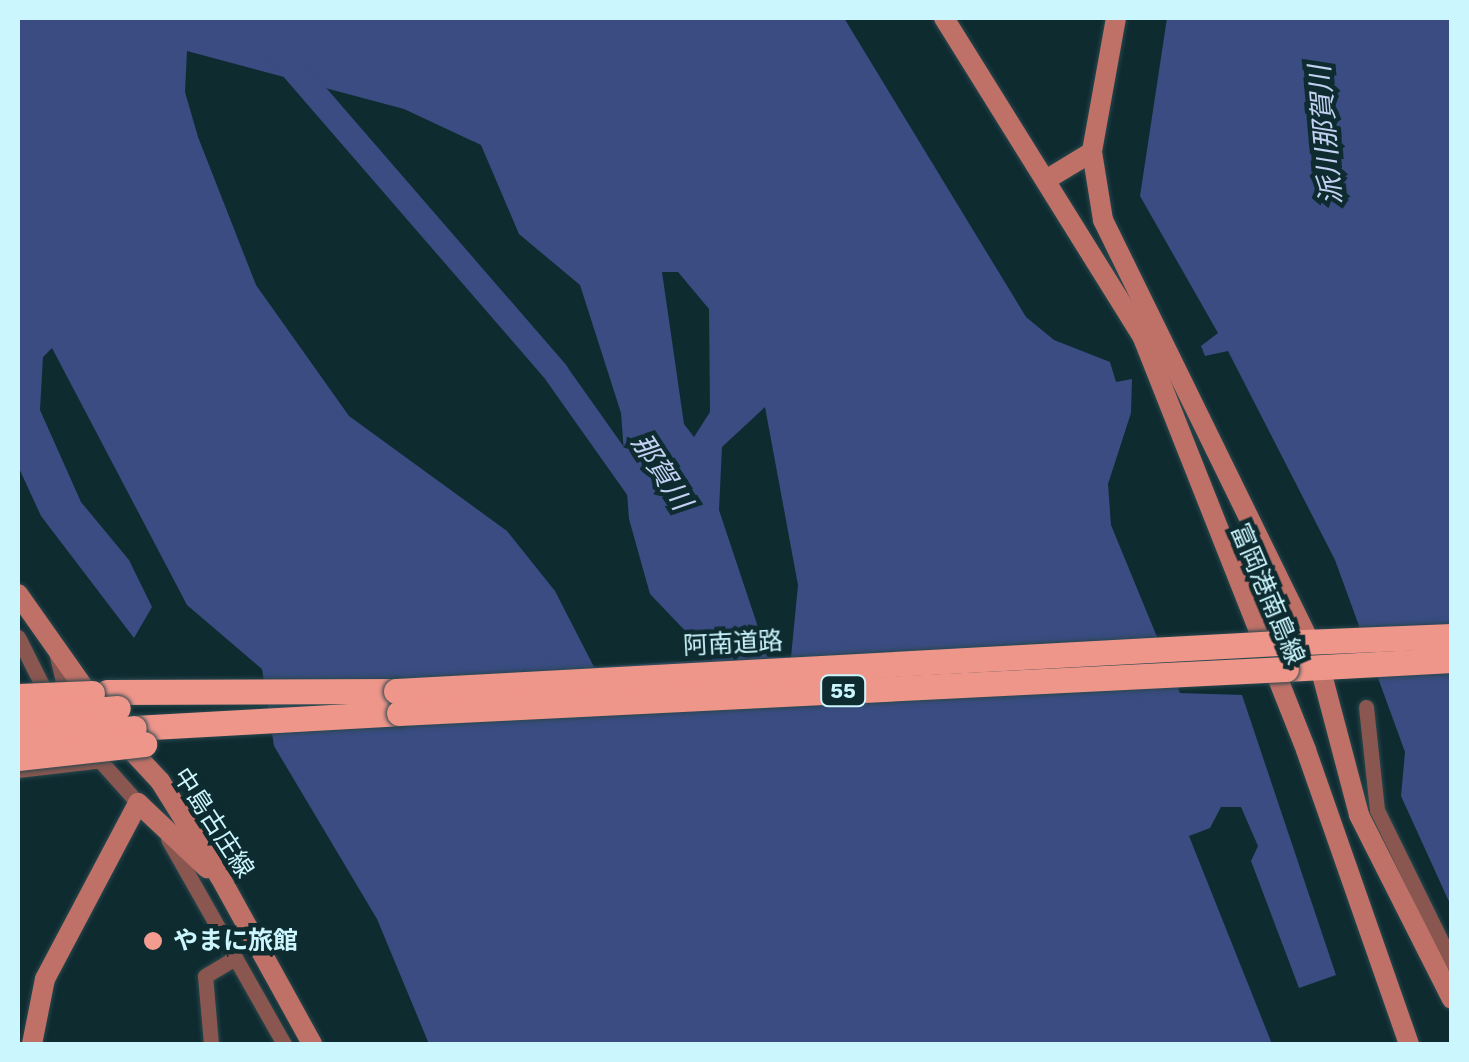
<!DOCTYPE html>
<html>
<head>
<meta charset="utf-8">
<style>
  body { margin:0 }
  #map { position:relative; width:1469px; height:1062px; overflow:hidden; background:#0e2b30; font-family:"Work Sans","Noto Sans JP",sans-serif }
  div>[style] { position:absolute }
  [style*='--x'] { left:calc(var(--x)*1px); top:calc(var(--y)*1px); width:calc(var(--w)*1px); rotate:calc(var(--a)*1deg) }
  .water>* { inset:0; background:#3a4c81 }
  .river>* { height:25px; margin:-12.5px; padding:0 12.5px; transform-origin:12.5px; border-radius:12.5px; background:#3a4c81 }
  .roads { filter:drop-shadow(0 0 2px #29474d) drop-shadow(0 0 2px #29474d) }
  .minor>* { height:15px; margin:-7.5px; padding:0 7.5px; transform-origin:7.5px; border-radius:7.5px; background:#895750 }
  .secondary>* { height:20px; margin:-10px; padding:0 10px; transform-origin:10px; border-radius:10px; background:#c07167 }
  .trunk>* { height:25px; margin:-12.5px; padding:0 12.5px; transform-origin:12.5px; border-radius:12.5px; background:#ef968b }
  .bridges { filter:drop-shadow(0 0 2px #29474d) drop-shadow(0 0 2px #29474d) }
  .trunk-bridge>* { height:25px; margin:-12.5px; padding:0 12.5px; transform-origin:12.5px; border-radius:12.5px; background:#ef968b }
  .dots>* { width:28px; height:28px; translate:-50% -50%; box-sizing:border-box; border:5px solid #0e2b30; border-radius:50% }
  span { translate:-50% -50%; white-space:nowrap; text-align:center; line-height:1.15; -webkit-text-stroke:9px #0e2b30; paint-order:stroke }
  .shield-label span { padding:2px 8px; background:#0e2b30; border:2px solid; border-radius:8px; -webkit-text-stroke-width:0 }
  .shield-label { font-size:22px; color:#ccf6fd; font-weight:700 }
  .street-label { font-size:25px; color:#ccf6fd }
  .poi-label { font-size:25px; color:#ccf6fd; font-weight:700 }
  .left { translate:0 -50%; text-align:left }
  .water-label { font-size:28px; color:#c2d0f1; font-style:italic }
  .frame { position:absolute; inset:0; border:20px solid #ccf6fd; pointer-events:none }
</style>
</head>
<body>
<div id="map">
  <div class="water">
    <i style="clip-path:polygon(evenodd,18px 18px,844px 18px,1026px 317px,1054px 340px,1110px 362px,1116px 382px,1132px 379px,1131px 413px,1108px 484px,1111px 525px,1180px 693px,1242px 695px,1336px 975px,1299px 988px,1251px 861px,1258px 846px,1241px 807px,1221px 807px,1210px 828px,1189px 836px,1272px 1044px,429px 1044px,377px 919px,274px 746px,262px 669px,187px 605px,52px 348px,43px 357px,40px 410px,81px 502px,129px 560px,152px 607px,134px 638px,41px 516px,18px 466px,18px 18px,187px 51px,404px 109px,481px 145px,519px 234px,580px 285px,621px 413px,629px 519px,650px 594px,713px 660px,594px 667px,555px 591px,507px 531px,349px 416px,256px 285px,198px 137px,185px 92px,187px 51px,18px 18px,662px 272px,678px 272px,709px 309px,710px 412px,694px 437px,684px 424px,662px 272px,18px 18px,765px 407px,798px 585px,791px 657px,768px 657px,719px 510px,722px 447px,765px 407px)"></i>
    <i style="clip-path:polygon(1167px 18px,1451px 18px,1451px 906px,1401px 796px,1405px 752px,1335px 560px,1228px 351px,1205px 356px,1201px 346px,1218px 333px,1140px 196px)"></i>
  </div>
  <div class="river">
    <i style="--x:249;--y:18;--w:469;--a:49.1"></i>
    <i style="--x:556;--y:373;--w:151;--a:54.7"></i>
  </div>
  <div class="roads">
    <div class="minor">
      <i style="--x:18;--y:637;--w:67;--a:63.4"></i>
      <i style="--x:55;--y:648;--w:51;--a:76.5"></i>
      <i style="--x:1366;--y:707;--w:104;--a:83.9"></i>
      <i style="--x:1377;--y:810;--w:170;--a:63.9"></i>
      <i style="--x:87;--y:746;--w:76;--a:48.2"></i>
      <i style="--x:18;--y:770;--w:79;--a:-6.6"></i>
      <i style="--x:168;--y:839;--w:236;--a:60.5"></i>
      <i style="--x:211;--y:1044;--w:68;--a:-95"></i>
      <i style="--x:205;--y:976;--w:35;--a:-31"></i>
    </div>
    <div class="secondary">
      <i style="--x:944;--y:18;--w:377;--a:58.1"></i>
      <i style="--x:1143;--y:338;--w:443;--a:68.4"></i>
      <i style="--x:1306;--y:750;--w:312;--a:70.7"></i>
      <i style="--x:1116;--y:18;--w:136;--a:100.2"></i>
      <i style="--x:1092;--y:152;--w:69;--a:80.8"></i>
      <i style="--x:1103;--y:220;--w:470;--a:63.9"></i>
      <i style="--x:1049;--y:178;--w:50;--a:-31.2"></i>
      <i style="--x:18;--y:594;--w:133;--a:54.8"></i>
      <i style="--x:1320;--y:667;--w:153;--a:75.2"></i>
      <i style="--x:1359;--y:815;--w:206;--a:63.2"></i>
      <i style="--x:120;--y:738;--w:59;--a:47.1"></i>
      <i style="--x:160;--y:781;--w:113;--a:58"></i>
      <i style="--x:220;--y:877;--w:191;--a:61.1"></i>
      <i style="--x:32;--y:1044;--w:66;--a:-78.7"></i>
      <i style="--x:45;--y:979;--w:199;--a:-62.1"></i>
      <i style="--x:138;--y:803;--w:95;--a:43.3"></i>
    </div>
    <div class="trunk">
      <i style="--x:1279;--y:643;--w:173;--a:-2.3"></i>
      <i style="--x:1286;--y:669;--w:166;--a:-3.1"></i>
      <i style="--x:107;--y:692;--w:289;--a:-0.2"></i>
      <i style="--x:134;--y:728;--w:265;--a:-3.2"></i>
    </div>
  </div>
  <div class="bridges">
    <div class="trunk-bridge">
      <i style="--x:396;--y:691;--w:884;--a:-3.11"></i>
      <i style="--x:18;--y:696;--w:74;--a:-2.3"></i>
      <i style="--x:399;--y:713;--w:888;--a:-2.84"></i>
      <i style="--x:18;--y:716;--w:100;--a:-4.6"></i>
      <i style="--x:18;--y:737;--w:116;--a:-4.4"></i>
      <i style="--x:18;--y:758;--w:127;--a:-6.3"></i>
    </div>
  </div>
  <div class="dots">
    <i style="left:153px;top:941px;background:#f59c91"></i>
  </div>
  <div class="shield-label">
    <span style="left:843px;top:691px">55</span>
  </div>
  <div class="street-label">
    <span style="left:1267px;top:594px;rotate:67deg">富岡港南島線</span>
    <span style="left:733px;top:644px;rotate:-3deg">阿南道路</span>
    <span style="left:213px;top:823px;rotate:57deg">中島古庄線</span>
  </div>
  <div class="poi-label">
    <span class="left" style="left:173px;top:941px">やまに旅館</span>
  </div>
  <div class="water-label">
    <span style="left:1326px;top:135px;rotate:-95deg">派川那賀川</span>
    <span style="left:661px;top:472px;rotate:57deg">那賀川</span>
  </div>
  <div class="frame"></div>
</div>
</body>
</html>
